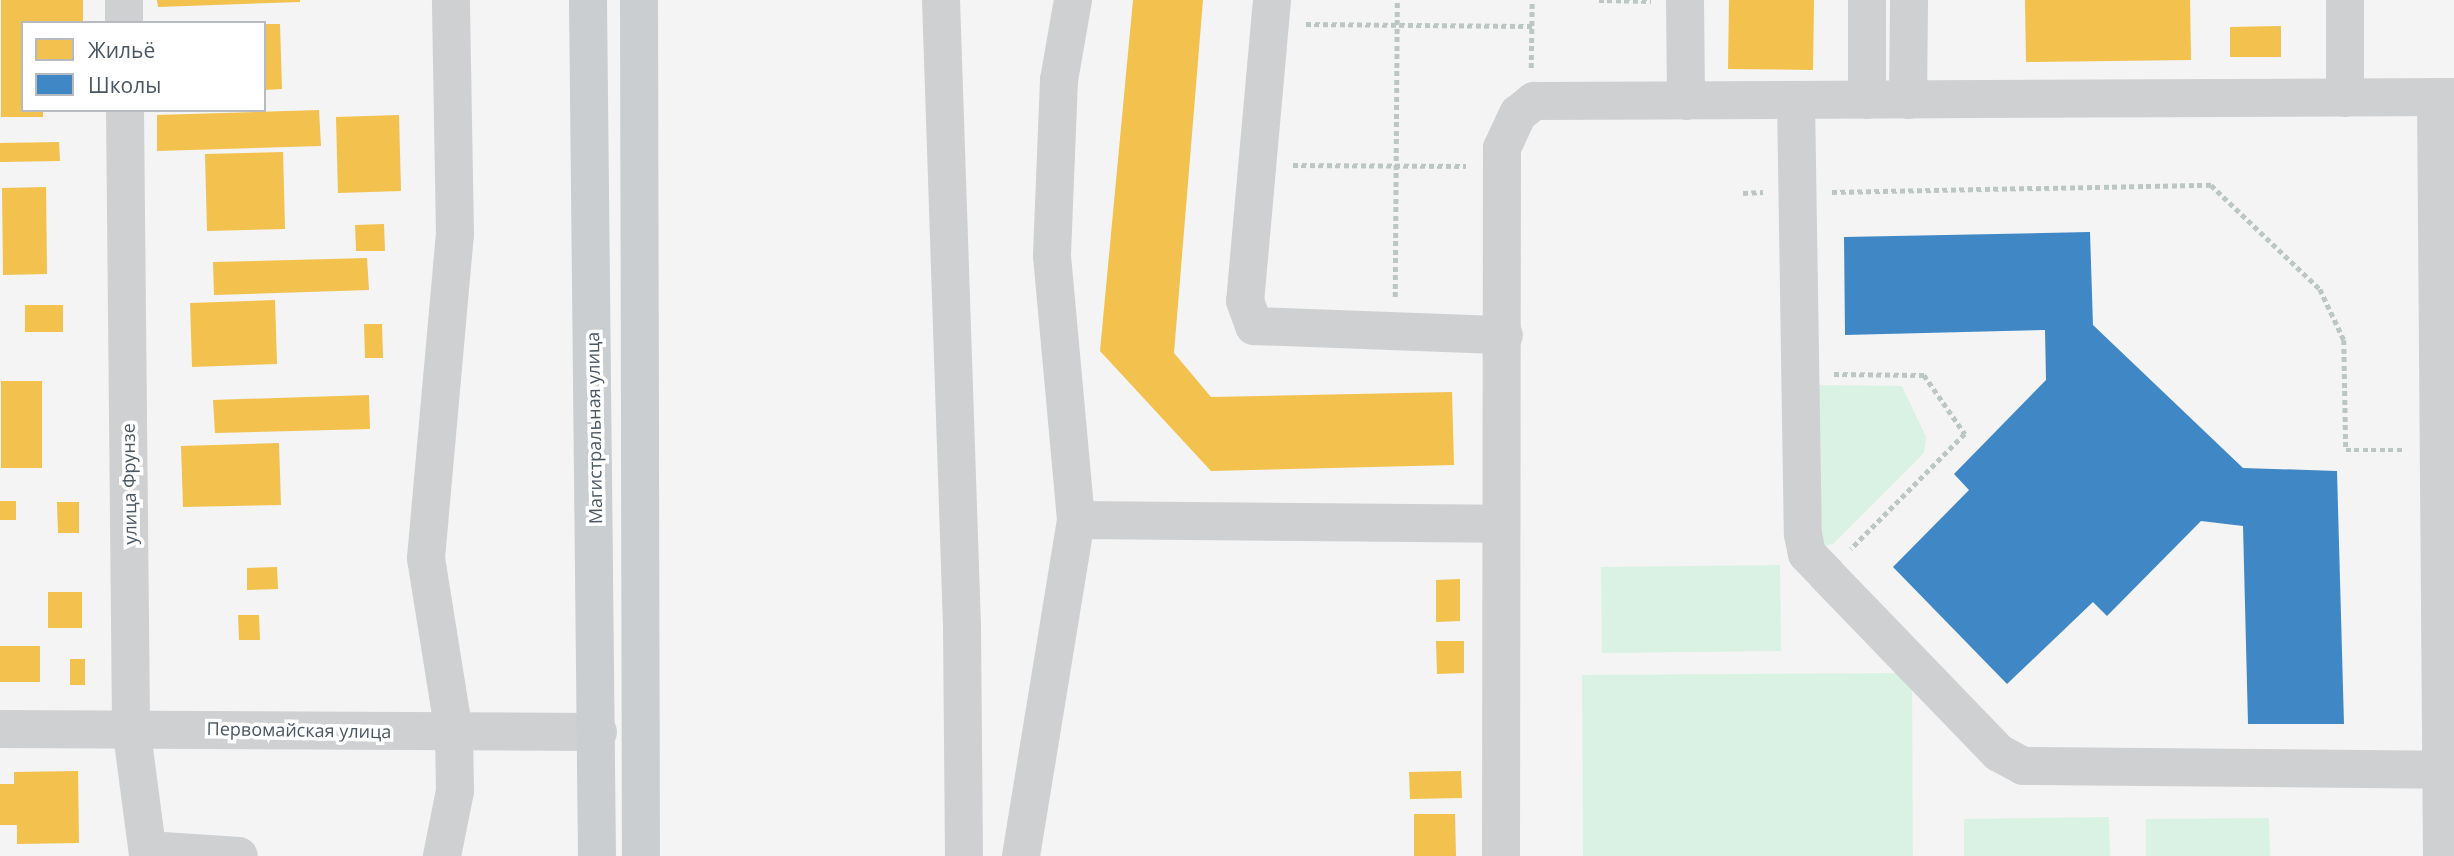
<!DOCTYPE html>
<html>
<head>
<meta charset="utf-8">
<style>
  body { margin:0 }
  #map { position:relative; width:2454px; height:856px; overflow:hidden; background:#f4f4f4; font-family:"Open Sans",sans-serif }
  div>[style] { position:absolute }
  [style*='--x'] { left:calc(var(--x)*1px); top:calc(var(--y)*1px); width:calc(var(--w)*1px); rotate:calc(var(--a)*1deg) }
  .green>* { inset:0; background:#d9f2e3 }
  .homes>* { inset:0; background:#f2c14e }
  .schools>* { inset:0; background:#3f88c5 }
  .path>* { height:4.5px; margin-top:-2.25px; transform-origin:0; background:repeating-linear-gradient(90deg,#bcc7c4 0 5px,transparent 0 8.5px) }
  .minor>* { height:38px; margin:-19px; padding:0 19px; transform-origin:19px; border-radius:19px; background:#ced0d2 }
  .major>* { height:38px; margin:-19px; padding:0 19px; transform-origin:19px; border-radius:19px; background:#caced1 }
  span { translate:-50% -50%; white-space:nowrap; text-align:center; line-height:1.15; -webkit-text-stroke:7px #fff; paint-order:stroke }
  .street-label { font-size:18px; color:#4a5661 }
  .legend { position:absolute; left:21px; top:21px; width:245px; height:91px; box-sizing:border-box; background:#fff; border:2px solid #b7bbc0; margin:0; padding:9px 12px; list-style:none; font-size:21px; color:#4a5661 }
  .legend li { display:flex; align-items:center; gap:14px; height:35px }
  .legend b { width:35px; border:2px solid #b7bbc0 }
</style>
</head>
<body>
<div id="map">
  <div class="green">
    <i style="clip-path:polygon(1812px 385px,1902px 386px,1926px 437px,1924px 453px,1833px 544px,1823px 546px)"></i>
    <i style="clip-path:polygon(1780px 565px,1781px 651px,1602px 653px,1601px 567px)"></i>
    <i style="clip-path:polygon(1912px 673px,1913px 856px,1583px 856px,1582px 675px)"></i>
    <i style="clip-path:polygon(2109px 817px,2110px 856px,1964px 856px,1964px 819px)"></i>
    <i style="clip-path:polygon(2269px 818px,2270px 856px,2146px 856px,2146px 819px)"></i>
  </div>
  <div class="homes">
    <i style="clip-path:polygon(1px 0,83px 0,83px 22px,23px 23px,23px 110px,43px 110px,43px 117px,1px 117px)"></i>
    <i style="clip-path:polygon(157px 0,300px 0,300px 2px,158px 7px)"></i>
    <i style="clip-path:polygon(1133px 0,1203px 0,1174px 353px,1211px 397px,1452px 392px,1454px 465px,1211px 471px,1100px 351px)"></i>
    <i style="clip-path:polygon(1729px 0,1814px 0,1813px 70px,1728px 69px)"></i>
    <i style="clip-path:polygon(2025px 0,2190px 0,2191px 60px,2026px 62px)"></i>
    <i style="clip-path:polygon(264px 24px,280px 24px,282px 89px,264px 90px)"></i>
    <i style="clip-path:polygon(2281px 26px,2281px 57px,2230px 57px,2230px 27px)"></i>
    <i style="clip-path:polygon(319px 110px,321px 146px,157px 151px,157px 115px)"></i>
    <i style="clip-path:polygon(399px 115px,401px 191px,338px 193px,336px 117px)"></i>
    <i style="clip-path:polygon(59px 142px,60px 161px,0 162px,0 143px)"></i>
    <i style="clip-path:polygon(283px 152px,285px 229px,207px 231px,205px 154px)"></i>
    <i style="clip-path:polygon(46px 187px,47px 274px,3px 275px,2px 188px)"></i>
    <i style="clip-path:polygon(384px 224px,385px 251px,356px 251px,355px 225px)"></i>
    <i style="clip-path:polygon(367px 258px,369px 290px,214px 295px,213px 262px)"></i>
    <i style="clip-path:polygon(275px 300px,277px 364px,192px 367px,190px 303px)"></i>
    <i style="clip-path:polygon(25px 305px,63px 305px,63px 332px,25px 332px)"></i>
    <i style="clip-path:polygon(364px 324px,382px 324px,383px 358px,365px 358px)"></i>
    <i style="clip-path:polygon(1px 381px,42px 381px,42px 468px,1px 468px)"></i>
    <i style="clip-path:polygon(369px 395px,370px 429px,215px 433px,213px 400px)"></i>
    <i style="clip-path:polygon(279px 443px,281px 505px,183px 507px,181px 446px)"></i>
    <i style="clip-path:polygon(0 501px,16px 501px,16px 520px,0 520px)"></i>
    <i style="clip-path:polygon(57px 502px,79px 502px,79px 533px,58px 533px)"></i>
    <i style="clip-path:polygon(277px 567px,278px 589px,247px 590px,247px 568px)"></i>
    <i style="clip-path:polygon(1460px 579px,1460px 621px,1436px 622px,1436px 580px)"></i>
    <i style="clip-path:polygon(48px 592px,82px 592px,82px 628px,48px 628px)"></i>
    <i style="clip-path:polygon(238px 615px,259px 615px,260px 640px,239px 640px)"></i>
    <i style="clip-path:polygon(1436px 641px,1464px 641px,1464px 673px,1437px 674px)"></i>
    <i style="clip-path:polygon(0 646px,40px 646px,40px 682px,0 682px)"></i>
    <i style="clip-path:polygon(70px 659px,85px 659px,85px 685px,70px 685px)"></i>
    <i style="clip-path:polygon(78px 771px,79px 843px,17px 844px,17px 825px,0 825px,0 784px,14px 784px,14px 772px)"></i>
    <i style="clip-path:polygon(1461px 771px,1462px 798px,1410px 799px,1409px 772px)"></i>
    <i style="clip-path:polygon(1414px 814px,1455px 814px,1456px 856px,1414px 856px)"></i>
  </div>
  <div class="schools">
    <i style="clip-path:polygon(2090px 232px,2093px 325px,2243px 468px,2337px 471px,2344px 724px,2248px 724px,2243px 526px,2201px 521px,2107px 616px,2093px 602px,2007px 684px,1893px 567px,1969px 490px,1954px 474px,2046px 380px,2045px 330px,1845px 335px,1844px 237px)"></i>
  </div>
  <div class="path">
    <i style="--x:1599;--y:0;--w:52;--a:1.1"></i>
    <i style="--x:1306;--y:24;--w:226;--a:0.5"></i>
    <i style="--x:1531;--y:68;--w:68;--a:-89.2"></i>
    <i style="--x:1293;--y:165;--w:173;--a:0.3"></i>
    <i style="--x:1832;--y:192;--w:379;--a:-1.1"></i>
    <i style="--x:2211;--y:185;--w:151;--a:43.7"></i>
    <i style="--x:2320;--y:289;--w:56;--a:64.8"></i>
    <i style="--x:2344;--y:340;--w:110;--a:89"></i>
    <i style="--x:2346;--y:450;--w:58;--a:0"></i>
    <i style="--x:1743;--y:193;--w:20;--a:-3"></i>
    <i style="--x:1395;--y:297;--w:297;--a:-89.6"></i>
    <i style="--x:1834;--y:374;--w:90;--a:0.6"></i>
    <i style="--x:1924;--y:375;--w:72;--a:55.2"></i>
    <i style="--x:1965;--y:434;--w:162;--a:134.7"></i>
  </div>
  <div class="minor">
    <i style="--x:124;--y:0;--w:23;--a:90"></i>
    <i style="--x:941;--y:0;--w:627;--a:88.08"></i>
    <i style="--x:962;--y:627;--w:229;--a:89.5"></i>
    <i style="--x:1073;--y:0;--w:81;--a:99.9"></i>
    <i style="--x:1059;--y:80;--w:176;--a:92.3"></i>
    <i style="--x:1052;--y:256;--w:265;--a:84.8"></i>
    <i style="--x:1076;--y:520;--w:422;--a:0.5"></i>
    <i style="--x:1272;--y:0;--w:302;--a:95.1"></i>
    <i style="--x:1245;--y:301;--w:27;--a:70"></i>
    <i style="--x:1254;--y:326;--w:250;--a:2.1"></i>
    <i style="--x:1685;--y:0;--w:101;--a:89.4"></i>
    <i style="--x:2345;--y:0;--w:98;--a:90"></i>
    <i style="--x:2436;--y:97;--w:759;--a:89.55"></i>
    <i style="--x:1796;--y:100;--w:434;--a:89.1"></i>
    <i style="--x:1803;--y:534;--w:20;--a:79"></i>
    <i style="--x:1807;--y:554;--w:28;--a:46"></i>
    <i style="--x:1826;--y:574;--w:249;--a:46"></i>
    <i style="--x:1999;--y:753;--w:27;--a:28"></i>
    <i style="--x:2023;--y:766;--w:418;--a:0.5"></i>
    <i style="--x:1867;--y:100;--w:100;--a:-90"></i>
    <i style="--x:1908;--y:100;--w:100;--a:-89.4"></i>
    <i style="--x:125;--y:110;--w:616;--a:89.44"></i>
    <i style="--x:131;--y:726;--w:131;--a:82.5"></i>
    <i style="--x:0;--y:729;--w:598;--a:0.29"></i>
    <i style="--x:148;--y:850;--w:91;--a:3.8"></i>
    <i style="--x:442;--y:856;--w:66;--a:-78.7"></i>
    <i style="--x:455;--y:791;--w:58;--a:-91"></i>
    <i style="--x:454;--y:733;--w:177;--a:-99.1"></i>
    <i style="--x:426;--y:558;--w:324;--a:-84.9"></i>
    <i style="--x:455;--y:235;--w:235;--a:-91"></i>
    <i style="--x:1021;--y:856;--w:340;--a:-80.7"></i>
    <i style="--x:1501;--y:856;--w:708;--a:-89.92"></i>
    <i style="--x:1502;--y:148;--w:38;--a:-65"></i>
    <i style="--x:1518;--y:114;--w:21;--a:-39"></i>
    <i style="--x:1534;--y:101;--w:920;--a:-0.25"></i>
  </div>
  <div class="major">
    <i style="--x:588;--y:0;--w:856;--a:89.4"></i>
    <i style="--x:639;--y:0;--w:856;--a:89.87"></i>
  </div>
  <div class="street-label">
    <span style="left:594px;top:428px;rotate:-91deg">Магистральная улица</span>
    <span style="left:129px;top:484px;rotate:-91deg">улица Фрунзе</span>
    <span style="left:299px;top:730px;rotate:1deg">Первомайская улица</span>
  </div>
  <ul class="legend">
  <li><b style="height:19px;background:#f2c14e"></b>Жильё</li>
  <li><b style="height:19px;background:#3f88c5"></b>Школы</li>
  </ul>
</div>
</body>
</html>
